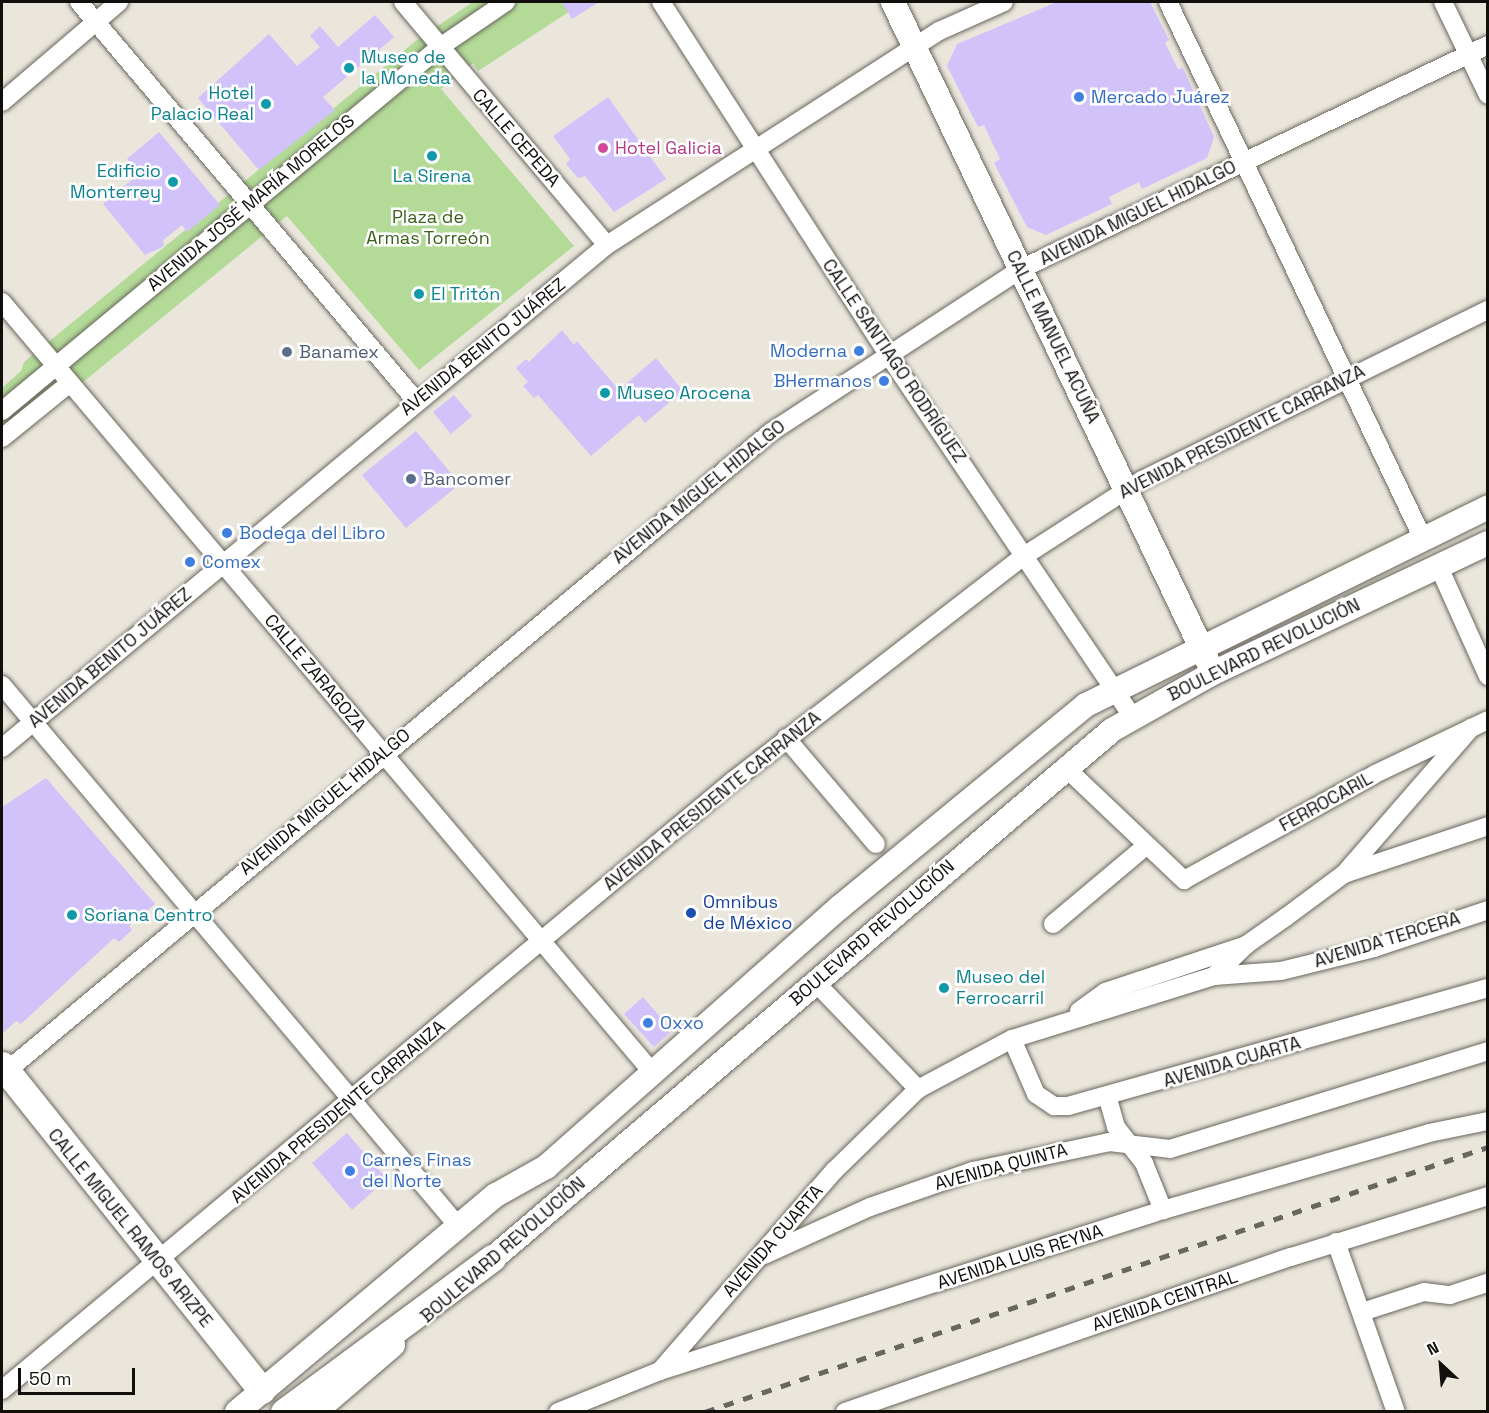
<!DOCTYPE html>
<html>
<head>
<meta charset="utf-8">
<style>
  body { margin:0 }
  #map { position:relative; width:1489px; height:1413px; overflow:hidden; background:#eae6dc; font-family:"Space Grotesk",sans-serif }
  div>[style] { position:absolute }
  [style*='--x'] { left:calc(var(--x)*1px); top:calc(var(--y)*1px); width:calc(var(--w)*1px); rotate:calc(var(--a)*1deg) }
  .green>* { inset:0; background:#b3da97 }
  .building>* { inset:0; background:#d2c2fa }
  .roads { filter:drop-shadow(0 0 2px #69665d) drop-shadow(0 0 2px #69665d) }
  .minor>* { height:18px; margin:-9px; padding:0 9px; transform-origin:9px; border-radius:9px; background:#fff }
  .major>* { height:24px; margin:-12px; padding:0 12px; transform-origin:12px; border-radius:12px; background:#fff }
  .highway>* { height:27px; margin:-13.5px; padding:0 13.5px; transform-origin:13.5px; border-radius:13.5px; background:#fff }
  .rail>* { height:4.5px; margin-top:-2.25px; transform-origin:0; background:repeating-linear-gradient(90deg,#686660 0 10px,transparent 0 20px) }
  .dots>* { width:16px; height:16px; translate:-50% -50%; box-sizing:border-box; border:3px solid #fff; border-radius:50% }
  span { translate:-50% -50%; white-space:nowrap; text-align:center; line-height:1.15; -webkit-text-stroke:5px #fff; paint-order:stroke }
  .culture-label { font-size:18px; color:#0d838f }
  .left { translate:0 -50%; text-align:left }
  .right { translate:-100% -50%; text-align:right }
  .shop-label { font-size:18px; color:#366cbe }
  .street-label { font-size:18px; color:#100f0c }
  .hotel-label { font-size:18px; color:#b23c85 }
  .park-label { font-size:18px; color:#3e601d }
  .service-label { font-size:18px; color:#4e5e75 }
  .transit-label { font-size:18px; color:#164399 }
  .frame { position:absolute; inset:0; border:3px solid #100f0c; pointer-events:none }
  .north { position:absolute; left:1411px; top:1335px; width:60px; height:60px; -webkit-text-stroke:4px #fff; paint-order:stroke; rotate:334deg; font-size:16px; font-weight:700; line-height:24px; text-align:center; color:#100f0c }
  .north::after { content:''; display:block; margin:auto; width:21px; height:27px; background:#100f0c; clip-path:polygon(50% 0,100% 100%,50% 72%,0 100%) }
  .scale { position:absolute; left:18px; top:1368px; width:117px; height:27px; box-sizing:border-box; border:3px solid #100f0c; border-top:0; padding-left:8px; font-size:18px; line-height:21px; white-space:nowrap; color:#100f0c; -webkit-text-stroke:4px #fff; paint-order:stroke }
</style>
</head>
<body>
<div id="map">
  <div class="green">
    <i style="clip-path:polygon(473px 2px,584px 2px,478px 71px,473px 63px,441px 89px,574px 246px,419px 370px,287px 216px,2px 448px,2px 388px,21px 371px,24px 362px,417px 40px)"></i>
  </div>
  <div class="building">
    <i style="clip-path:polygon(562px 2px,599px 2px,572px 19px)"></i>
    <i style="clip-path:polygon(1057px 2px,1150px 2px,1169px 40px,1165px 43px,1178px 69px,1183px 68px,1214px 137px,1207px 158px,1142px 189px,1139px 182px,1109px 197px,1112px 204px,1046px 235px,1027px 227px,994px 163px,1000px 159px,984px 125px,978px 127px,947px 66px,957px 44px)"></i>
    <i style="clip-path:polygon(375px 15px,394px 37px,323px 97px,335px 110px,259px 170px,198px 98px,269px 34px,297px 66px,320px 47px,310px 36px,320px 26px,338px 47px)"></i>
    <i style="clip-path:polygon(608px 97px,666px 179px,614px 212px,585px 176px,578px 178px,566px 164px,570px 159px,553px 136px)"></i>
    <i style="clip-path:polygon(159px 132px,220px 205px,187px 232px,182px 225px,163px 240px,164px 246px,145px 255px,103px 204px,139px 174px,127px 159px)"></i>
    <i style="clip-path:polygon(562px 330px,574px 345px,577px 341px,619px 390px,656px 358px,683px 391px,645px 423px,639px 415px,591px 456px,538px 395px,534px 398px,523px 386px,528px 382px,516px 368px,526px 359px,529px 362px)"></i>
    <i style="clip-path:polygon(454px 395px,472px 416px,451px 434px,433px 412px)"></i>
    <i style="clip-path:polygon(416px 431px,460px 484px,406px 528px,362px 475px)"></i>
    <i style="clip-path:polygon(46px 778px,155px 904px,129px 926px,132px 930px,119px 942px,114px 938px,21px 1024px,16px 1021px,2px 1034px,2px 807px)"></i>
    <i style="clip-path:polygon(643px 997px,672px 1031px,654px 1047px,624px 1014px)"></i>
    <i style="clip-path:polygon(347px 1133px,387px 1179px,352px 1210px,312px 1163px)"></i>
  </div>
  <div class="roads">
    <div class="minor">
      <i style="--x:79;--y:2;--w:524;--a:49.8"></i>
      <i style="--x:403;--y:2;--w:317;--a:50"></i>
      <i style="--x:661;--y:2;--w:417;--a:57.2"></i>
      <i style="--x:887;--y:353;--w:438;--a:56"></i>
      <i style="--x:1168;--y:2;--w:592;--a:64.6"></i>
      <i style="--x:1443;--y:2;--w:103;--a:64.2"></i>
      <i style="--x:2;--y:102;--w:154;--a:-40.5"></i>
      <i style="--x:2;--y:302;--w:1008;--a:49.83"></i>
      <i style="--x:2;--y:411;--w:570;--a:-39.73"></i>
      <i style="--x:440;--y:47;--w:80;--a:-34.3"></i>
      <i style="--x:2;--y:438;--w:87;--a:-39"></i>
      <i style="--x:1438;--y:565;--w:122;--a:65.8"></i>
      <i style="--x:2;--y:685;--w:708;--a:49.87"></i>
      <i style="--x:786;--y:738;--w:139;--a:49.7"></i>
      <i style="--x:2;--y:748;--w:787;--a:-39.74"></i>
      <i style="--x:607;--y:245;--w:395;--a:-32.8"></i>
      <i style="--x:939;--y:31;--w:71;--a:-24"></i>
      <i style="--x:1066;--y:768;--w:163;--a:43.5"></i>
      <i style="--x:1184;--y:880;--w:218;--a:-29"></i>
      <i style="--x:1375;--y:774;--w:125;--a:-25.5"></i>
      <i style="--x:1344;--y:874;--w:152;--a:-18.4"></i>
      <i style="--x:1053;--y:924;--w:121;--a:-40"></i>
      <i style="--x:1214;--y:976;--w:67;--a:-4.3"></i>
      <i style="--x:1281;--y:971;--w:96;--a:-13.9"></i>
      <i style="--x:1374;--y:948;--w:120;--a:-18.4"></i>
      <i style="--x:815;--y:982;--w:149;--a:46.1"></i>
      <i style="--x:1079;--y:1011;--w:32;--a:-36"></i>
      <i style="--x:1105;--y:992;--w:149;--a:-18.4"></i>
      <i style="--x:1246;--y:945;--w:49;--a:-35"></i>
      <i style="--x:1286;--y:917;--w:72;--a:-36.6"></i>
      <i style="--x:1344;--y:874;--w:194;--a:-49"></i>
      <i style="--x:1012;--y:1039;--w:60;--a:66.4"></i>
      <i style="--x:1036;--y:1094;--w:22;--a:34"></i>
      <i style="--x:1054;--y:1106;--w:14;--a:0"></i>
      <i style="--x:1068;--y:1106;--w:436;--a:-15.7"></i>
      <i style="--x:2;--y:1075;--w:1002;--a:-39.9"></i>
      <i style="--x:771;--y:432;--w:298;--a:-33.1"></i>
      <i style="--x:1021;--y:269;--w:518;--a:-25.63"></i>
      <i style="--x:1108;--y:1099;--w:29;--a:74"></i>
      <i style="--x:1116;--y:1127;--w:46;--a:52.1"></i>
      <i style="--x:1144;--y:1163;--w:51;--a:68"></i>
      <i style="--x:1336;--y:1242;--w:180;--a:70.6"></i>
      <i style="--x:764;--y:1255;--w:116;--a:-24.4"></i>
      <i style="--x:870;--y:1207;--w:109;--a:-19.3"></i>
      <i style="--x:973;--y:1171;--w:139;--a:-12"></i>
      <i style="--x:1109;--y:1142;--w:61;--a:6.5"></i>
      <i style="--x:1170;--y:1149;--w:333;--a:-17.1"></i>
      <i style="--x:1362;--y:1312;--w:65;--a:-17.9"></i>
      <i style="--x:1424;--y:1292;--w:26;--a:7"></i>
      <i style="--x:1450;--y:1295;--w:40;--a:-18"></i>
      <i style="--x:660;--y:1371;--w:267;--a:-49"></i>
      <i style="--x:835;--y:1170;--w:116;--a:-44.3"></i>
      <i style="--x:918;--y:1089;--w:106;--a:-28"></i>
      <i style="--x:1012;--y:1039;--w:212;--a:-17.3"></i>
      <i style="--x:1214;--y:976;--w:45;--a:-44.1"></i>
      <i style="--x:2;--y:1390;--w:953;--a:-39.81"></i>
      <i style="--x:734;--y:780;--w:366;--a:-37.7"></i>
      <i style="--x:1024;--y:556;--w:140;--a:-32.8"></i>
      <i style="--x:1142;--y:480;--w:386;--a:-26.2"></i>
      <i style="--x:558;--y:1412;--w:110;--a:-21.9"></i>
      <i style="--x:660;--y:1371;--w:528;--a:-17.75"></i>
      <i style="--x:1163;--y:1210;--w:277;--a:-16.1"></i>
      <i style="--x:1429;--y:1133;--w:60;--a:-11.5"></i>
      <i style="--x:845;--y:1412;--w:472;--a:-19.2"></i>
      <i style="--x:1291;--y:1257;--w:206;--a:-17.2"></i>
    </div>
    <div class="major">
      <i style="--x:893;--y:2;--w:729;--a:64.49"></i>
      <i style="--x:478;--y:1271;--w:833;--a:-40.47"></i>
      <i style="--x:1112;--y:730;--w:116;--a:-29.4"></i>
      <i style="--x:1213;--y:673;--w:304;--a:-25.3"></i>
      <i style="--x:237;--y:1412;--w:338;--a:-40"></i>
      <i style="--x:496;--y:1195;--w:57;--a:-29.2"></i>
      <i style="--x:546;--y:1167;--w:392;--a:-41.5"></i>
      <i style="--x:840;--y:907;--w:318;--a:-39.4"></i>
      <i style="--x:1086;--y:705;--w:448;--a:-26.2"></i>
      <i style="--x:315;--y:1412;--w:103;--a:-40.7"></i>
    </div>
    <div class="highway">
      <i style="--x:2;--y:1065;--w:416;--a:51.4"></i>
      <i style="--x:284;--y:1412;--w:259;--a:-36.5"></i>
    </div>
  </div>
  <div class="rail">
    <i style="--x:705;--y:1412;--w:827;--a:-18.7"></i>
  </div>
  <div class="dots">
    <i style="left:349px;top:68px;background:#0f9aa8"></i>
    <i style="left:1079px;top:97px;background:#3f7fe0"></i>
    <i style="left:266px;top:104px;background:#0f9aa8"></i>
    <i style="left:603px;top:148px;background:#d1479c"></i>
    <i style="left:432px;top:156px;background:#0f9aa8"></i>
    <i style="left:173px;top:182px;background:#0f9aa8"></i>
    <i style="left:419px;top:294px;background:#0f9aa8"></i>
    <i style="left:859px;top:351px;background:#3f7fe0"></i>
    <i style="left:287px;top:352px;background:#5c6f8a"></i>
    <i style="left:884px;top:381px;background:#3f7fe0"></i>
    <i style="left:605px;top:393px;background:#0f9aa8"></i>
    <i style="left:411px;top:479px;background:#5c6f8a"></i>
    <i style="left:227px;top:533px;background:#3f7fe0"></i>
    <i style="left:190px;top:562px;background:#3f7fe0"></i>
    <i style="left:691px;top:913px;background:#1a4fb4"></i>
    <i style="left:72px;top:915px;background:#0f9aa8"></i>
    <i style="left:944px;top:988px;background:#0f9aa8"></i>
    <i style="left:648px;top:1023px;background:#3f7fe0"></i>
    <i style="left:350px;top:1171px;background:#3f7fe0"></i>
  </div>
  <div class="culture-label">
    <span class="left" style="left:361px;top:68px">Museo de<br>la Moneda</span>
    <span class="right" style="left:254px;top:104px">Hotel<br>Palacio Real</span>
    <span class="right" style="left:161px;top:182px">Edificio<br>Monterrey</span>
    <span style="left:432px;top:176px">La Sirena</span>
    <span class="left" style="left:431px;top:294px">El Tritón</span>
    <span class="left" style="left:617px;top:393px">Museo Arocena</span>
    <span class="left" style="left:84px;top:915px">Soriana Centro</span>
    <span class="left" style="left:956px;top:988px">Museo del<br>Ferrocarril</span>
  </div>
  <div class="shop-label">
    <span class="left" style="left:1091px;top:97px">Mercado Juárez</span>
    <span class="right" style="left:847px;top:351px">Moderna</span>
    <span class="right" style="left:872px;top:381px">BHermanos</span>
    <span class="left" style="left:239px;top:533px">Bodega del Libro</span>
    <span class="left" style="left:202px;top:562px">Comex</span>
    <span class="left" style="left:660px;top:1023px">Oxxo</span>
    <span class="left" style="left:362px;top:1171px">Carnes Finas<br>del Norte</span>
  </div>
  <div class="street-label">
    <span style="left:516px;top:138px;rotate:49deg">CALLE CEPEDA</span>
    <span style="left:251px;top:203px;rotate:-40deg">AVENIDA JOSÉ MARÍA MORELOS</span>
    <span style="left:1138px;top:213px;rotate:-26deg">AVENIDA MIGUEL HIDALGO</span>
    <span style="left:1053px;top:337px;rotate:64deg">CALLE MANUEL ACUÑA</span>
    <span style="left:483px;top:347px;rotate:-39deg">AVENIDA BENITO JUÁREZ</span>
    <span style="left:894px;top:361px;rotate:56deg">CALLE SANTIAGO RODRÍGUEZ</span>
    <span style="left:1242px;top:432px;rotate:-27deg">AVENIDA PRESIDENTE CARRANZA</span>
    <span style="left:699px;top:492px;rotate:-39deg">AVENIDA MIGUEL HIDALGO</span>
    <span style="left:1264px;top:650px;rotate:-26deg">BOULEVARD REVOLUCIÓN</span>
    <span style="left:110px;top:658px;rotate:-40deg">AVENIDA BENITO JUÁREZ</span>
    <span style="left:315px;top:673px;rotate:50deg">CALLE ZARAGOZA</span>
    <span style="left:712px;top:801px;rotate:-39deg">AVENIDA PRESIDENTE CARRANZA</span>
    <span style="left:325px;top:802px;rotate:-40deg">AVENIDA MIGUEL HIDALGO</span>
    <span style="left:1326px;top:802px;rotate:-29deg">FERROCARIL</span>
    <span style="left:872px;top:933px;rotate:-41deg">BOULEVARD REVOLUCIÓN</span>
    <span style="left:1387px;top:940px;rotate:-17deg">AVENIDA TERCERA</span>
    <span style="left:1232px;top:1062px;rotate:-16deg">AVENIDA CUARTA</span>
    <span style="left:338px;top:1112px;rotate:-40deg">AVENIDA PRESIDENTE CARRANZA</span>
    <span style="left:1001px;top:1167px;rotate:-15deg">AVENIDA QUINTA</span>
    <span style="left:130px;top:1228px;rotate:51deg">CALLE MIGUEL RAMOS ARIZPE</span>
    <span style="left:773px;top:1241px;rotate:-49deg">AVENIDA CUARTA</span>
    <span style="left:503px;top:1250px;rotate:-41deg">BOULEVARD REVOLUCIÓN</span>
    <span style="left:1020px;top:1257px;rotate:-18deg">AVENIDA LUIS REYNA</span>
    <span style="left:1165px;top:1301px;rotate:-19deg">AVENIDA CENTRAL</span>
  </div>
  <div class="hotel-label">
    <span class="left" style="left:615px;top:148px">Hotel Galicia</span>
  </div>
  <div class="park-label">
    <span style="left:428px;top:228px">Plaza de<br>Armas Torreón</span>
  </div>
  <div class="service-label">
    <span class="left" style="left:299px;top:352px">Banamex</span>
    <span class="left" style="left:423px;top:479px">Bancomer</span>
  </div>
  <div class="transit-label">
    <span class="left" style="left:703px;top:913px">Omnibus<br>de México</span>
  </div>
  <div class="frame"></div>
  <div class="north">N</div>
  <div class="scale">50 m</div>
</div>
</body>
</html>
